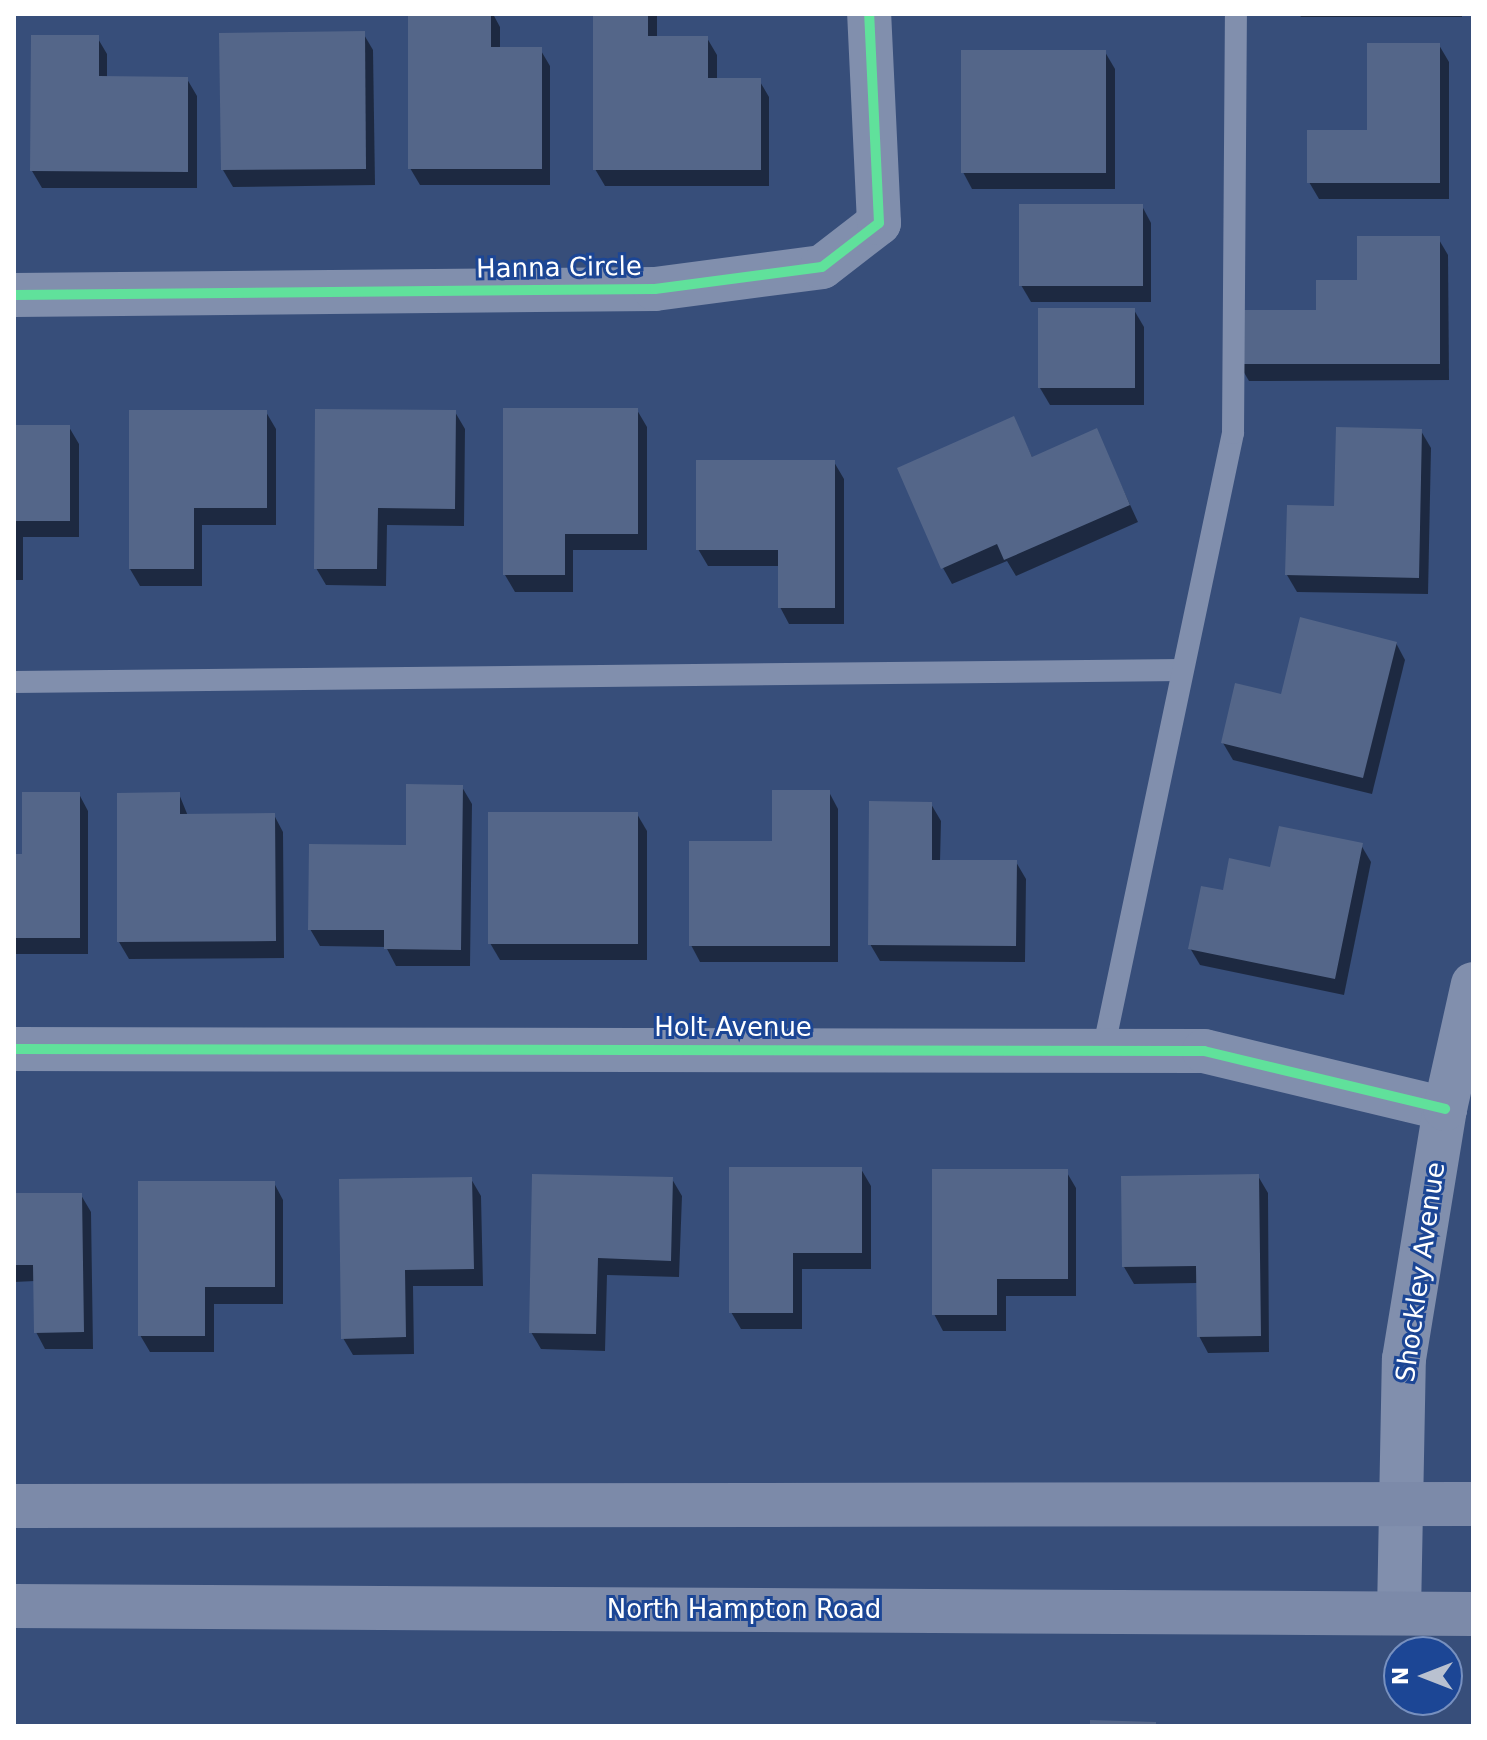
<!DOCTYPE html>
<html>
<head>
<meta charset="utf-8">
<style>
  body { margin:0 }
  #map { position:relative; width:1487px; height:1740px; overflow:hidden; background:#374e7a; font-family:"DejaVu Sans",sans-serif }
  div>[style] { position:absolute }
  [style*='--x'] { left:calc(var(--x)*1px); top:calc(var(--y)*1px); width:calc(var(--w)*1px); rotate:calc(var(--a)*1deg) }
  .shadow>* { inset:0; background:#0007 }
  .building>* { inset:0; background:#546689 }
  .service>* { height:22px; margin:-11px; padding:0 11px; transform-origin:11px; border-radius:11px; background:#818fad }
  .minor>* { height:44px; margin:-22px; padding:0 22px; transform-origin:22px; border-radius:22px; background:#818fad }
  .secondary>* { height:44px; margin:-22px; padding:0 22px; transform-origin:22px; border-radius:22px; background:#7c8aa9 }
  .cycleway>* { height:10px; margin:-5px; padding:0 5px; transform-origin:5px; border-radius:5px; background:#60e19b }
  span { translate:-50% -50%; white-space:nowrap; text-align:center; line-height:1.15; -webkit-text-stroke:6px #1c4695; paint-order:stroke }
  .street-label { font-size:26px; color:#fff }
  .frame { position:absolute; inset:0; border:16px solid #fff; pointer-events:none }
  .north { position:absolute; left:1383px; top:1636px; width:80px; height:80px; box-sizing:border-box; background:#1c4695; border:2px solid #7790bf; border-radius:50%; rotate:270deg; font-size:22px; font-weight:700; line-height:32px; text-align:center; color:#fff }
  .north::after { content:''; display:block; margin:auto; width:28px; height:36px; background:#b9c1d0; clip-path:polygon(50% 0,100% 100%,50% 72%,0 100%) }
</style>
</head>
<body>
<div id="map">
  <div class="shadow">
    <i style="clip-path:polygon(410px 14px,493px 14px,500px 27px,500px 49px,540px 49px,550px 66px,550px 185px,420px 185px,410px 168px)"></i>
    <i style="clip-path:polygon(595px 14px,657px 14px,657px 38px,707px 38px,717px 55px,717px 80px,759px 80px,769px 97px,769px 186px,605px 186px,595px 169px)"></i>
    <i style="clip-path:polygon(1299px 14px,1462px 14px,1462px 17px,1301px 17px)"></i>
    <i style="clip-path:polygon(363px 33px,373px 50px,375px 185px,233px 187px,223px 170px)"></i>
    <i style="clip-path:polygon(97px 37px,107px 54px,107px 78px,187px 79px,197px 96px,197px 188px,42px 188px,32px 171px)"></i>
    <i style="clip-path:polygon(1439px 45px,1449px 62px,1449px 199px,1319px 199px,1309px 182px,1369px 132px)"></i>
    <i style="clip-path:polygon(1105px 52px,1115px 69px,1115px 189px,972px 189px,963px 172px)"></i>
    <i style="clip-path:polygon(1142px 206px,1151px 223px,1151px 302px,1031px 302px,1021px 285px)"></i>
    <i style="clip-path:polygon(1438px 238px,1448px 255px,1449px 380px,1249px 381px,1239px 364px,1360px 282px)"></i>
    <i style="clip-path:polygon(1134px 310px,1144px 327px,1144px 405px,1050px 405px,1040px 388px)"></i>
    <i style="clip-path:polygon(637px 410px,647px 427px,647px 550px,573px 550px,573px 592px,515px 592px,505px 575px)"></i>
    <i style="clip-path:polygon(266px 412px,276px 429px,276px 525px,202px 525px,202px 586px,140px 586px,130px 569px)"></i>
    <i style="clip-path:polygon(455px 412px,465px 429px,464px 526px,387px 525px,386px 586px,326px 585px,316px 568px)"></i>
    <i style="clip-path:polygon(1013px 418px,1033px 459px,1096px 431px,1138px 522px,1016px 576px,1007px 561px,952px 584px,943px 568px)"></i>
    <i style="clip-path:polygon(14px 427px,69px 427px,79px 444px,79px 537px,23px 537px,23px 580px,14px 580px)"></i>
    <i style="clip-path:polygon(1421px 431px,1431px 448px,1428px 594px,1297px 592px,1287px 575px,1336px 508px)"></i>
    <i style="clip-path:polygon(834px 462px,844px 479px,844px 624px,789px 624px,780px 607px,780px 566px,708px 566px,698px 549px)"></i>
    <i style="clip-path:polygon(1396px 643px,1405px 660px,1372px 794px,1233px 760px,1223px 743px,1282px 696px)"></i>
    <i style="clip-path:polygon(462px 787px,472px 804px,470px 966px,396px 966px,386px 947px,320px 946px,310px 929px,408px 847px)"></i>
    <i style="clip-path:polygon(829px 792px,838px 809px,838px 962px,700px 962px,691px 945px,774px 843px)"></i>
    <i style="clip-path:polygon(79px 794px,88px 811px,88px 954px,14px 954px,14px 856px,24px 856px)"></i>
    <i style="clip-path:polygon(179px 794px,188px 816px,274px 815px,283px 832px,284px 958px,129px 959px,119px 942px)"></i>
    <i style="clip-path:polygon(931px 804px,941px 821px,940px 862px,1016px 862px,1026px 879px,1025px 962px,880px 961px,870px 944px)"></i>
    <i style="clip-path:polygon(637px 814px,647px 831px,647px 960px,500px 960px,490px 943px)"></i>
    <i style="clip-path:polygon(1361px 845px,1371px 862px,1344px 995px,1200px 965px,1190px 948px,1225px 892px,1272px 869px)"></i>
    <i style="clip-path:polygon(861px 1169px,871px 1186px,871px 1269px,802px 1269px,802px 1329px,741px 1329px,731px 1312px)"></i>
    <i style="clip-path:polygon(1066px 1171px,1076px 1188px,1076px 1296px,1006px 1296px,1006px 1331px,943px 1331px,934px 1314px)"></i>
    <i style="clip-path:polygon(534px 1176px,672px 1179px,682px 1196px,679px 1277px,607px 1275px,605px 1351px,541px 1349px,531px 1332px)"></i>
    <i style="clip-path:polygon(1258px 1176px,1268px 1193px,1269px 1352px,1208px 1353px,1199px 1336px,1198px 1283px,1134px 1284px,1124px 1267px)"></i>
    <i style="clip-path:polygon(471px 1179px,481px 1196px,483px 1286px,413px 1286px,414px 1354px,353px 1355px,343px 1338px)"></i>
    <i style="clip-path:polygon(274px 1183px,283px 1200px,283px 1304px,214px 1304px,214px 1352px,150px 1352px,140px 1335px)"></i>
    <i style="clip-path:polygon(14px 1195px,81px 1195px,91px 1212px,93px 1349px,45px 1349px,36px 1332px,35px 1281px,14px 1282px)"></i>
  </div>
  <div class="building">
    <i style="clip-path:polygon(408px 14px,491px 14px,491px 47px,542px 47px,542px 169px,408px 169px)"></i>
    <i style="clip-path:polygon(593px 14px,648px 14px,648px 36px,708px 36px,708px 78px,761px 78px,761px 170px,593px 170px)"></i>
    <i style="clip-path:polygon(365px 31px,366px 169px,221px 170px,219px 33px)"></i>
    <i style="clip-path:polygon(31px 35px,99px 35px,99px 76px,188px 77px,188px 172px,30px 171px)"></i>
    <i style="clip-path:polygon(1367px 43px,1440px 43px,1440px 183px,1307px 183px,1307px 130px,1367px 130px)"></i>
    <i style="clip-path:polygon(961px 50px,1106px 50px,1106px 173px,961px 173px)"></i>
    <i style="clip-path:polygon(1019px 204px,1143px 204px,1143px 286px,1019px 286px)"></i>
    <i style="clip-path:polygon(1357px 236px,1440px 236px,1440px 364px,1237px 364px,1237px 310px,1316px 310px,1316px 280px,1357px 280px)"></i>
    <i style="clip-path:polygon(1038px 308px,1135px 308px,1135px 388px,1038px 388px)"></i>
    <i style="clip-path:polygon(503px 408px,638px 408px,638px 534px,565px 534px,565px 575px,503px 575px)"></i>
    <i style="clip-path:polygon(315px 409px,456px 410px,455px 509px,378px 508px,377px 569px,314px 569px)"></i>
    <i style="clip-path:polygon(129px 410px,267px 410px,267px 508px,194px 508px,194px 569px,129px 569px)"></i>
    <i style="clip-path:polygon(1014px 416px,1032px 457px,1097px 428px,1130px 505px,1004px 560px,997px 544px,941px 569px,897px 468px)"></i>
    <i style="clip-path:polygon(14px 425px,70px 425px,70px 521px,14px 521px)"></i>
    <i style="clip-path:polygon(1336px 427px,1422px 429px,1419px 578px,1285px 575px,1287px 505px,1334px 506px)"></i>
    <i style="clip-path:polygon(696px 460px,835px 460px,835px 608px,778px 608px,778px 550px,696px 550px)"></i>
    <i style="clip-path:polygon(1300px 617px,1397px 642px,1363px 778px,1221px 743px,1235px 683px,1281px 694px)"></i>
    <i style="clip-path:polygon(406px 784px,463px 785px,461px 950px,384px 949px,384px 930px,308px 930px,309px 844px,406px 845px)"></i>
    <i style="clip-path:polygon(772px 790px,830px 790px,830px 946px,689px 946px,689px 841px,772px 841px)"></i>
    <i style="clip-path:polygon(22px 792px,80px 792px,80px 938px,14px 938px,14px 854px,22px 854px)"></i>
    <i style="clip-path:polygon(180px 792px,180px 814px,275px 813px,276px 941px,117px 942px,117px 793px)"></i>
    <i style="clip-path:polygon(869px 801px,932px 802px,932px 860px,1017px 860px,1016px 946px,868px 945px)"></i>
    <i style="clip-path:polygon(488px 812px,638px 812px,638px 944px,488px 944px)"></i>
    <i style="clip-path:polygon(1279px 826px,1363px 843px,1335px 979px,1188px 949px,1201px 886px,1223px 890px,1229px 858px,1270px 867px)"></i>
    <i style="clip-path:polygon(729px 1167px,862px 1167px,862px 1253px,793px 1253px,793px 1313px,729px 1313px)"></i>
    <i style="clip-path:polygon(932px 1169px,1068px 1169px,1068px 1279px,997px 1279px,997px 1315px,932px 1315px)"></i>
    <i style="clip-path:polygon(532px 1174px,673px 1177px,671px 1261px,598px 1258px,596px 1334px,529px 1333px)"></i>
    <i style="clip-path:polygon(1259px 1174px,1261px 1336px,1197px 1337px,1196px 1266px,1122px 1267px,1121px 1176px)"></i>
    <i style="clip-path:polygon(472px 1177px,474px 1269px,405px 1270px,406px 1337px,341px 1339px,339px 1179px)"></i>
    <i style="clip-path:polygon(138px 1181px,275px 1181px,275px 1287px,205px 1287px,205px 1336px,138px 1336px)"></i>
    <i style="clip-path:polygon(14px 1193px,82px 1193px,84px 1332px,34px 1333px,33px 1265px,14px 1265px)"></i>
    <i style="clip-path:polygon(1090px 1720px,1156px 1722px,1156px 1726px,1090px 1726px)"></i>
  </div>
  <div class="service">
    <i style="--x:14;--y:682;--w:1168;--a:-0.59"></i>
    <i style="--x:1103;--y:1051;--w:632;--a:-78.12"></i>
    <i style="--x:1233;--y:433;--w:419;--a:-89.6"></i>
  </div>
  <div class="minor">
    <i style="--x:14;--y:295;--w:641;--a:-0.54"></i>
    <i style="--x:655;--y:289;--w:168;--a:-7.5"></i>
    <i style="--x:822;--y:267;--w:72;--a:-37.7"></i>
    <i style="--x:879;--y:223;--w:209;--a:-92.7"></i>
    <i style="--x:14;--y:1049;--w:1190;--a:0.1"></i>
    <i style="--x:1204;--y:1051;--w:248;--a:13.5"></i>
    <i style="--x:1399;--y:1613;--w:254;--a:-88.9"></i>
    <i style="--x:1404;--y:1359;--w:253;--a:-80.7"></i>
    <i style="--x:1445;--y:1109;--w:128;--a:-77.4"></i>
  </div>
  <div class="secondary">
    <i style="--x:14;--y:1506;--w:1459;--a:-0.08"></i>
    <i style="--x:14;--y:1606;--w:1459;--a:0.31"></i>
  </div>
  <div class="cycleway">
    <i style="--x:14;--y:295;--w:641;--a:-0.54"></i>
    <i style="--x:655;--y:289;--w:168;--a:-7.5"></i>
    <i style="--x:822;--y:267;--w:72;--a:-37.7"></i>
    <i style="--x:879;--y:223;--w:209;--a:-92.7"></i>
    <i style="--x:14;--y:1049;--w:1190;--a:0.1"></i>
    <i style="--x:1204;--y:1051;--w:248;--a:13.5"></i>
  </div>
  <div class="street-label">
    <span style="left:559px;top:268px;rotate:-1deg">Hanna Circle</span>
    <span style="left:733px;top:1028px">Holt Avenue</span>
    <span style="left:1421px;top:1272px;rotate:-82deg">Shockley Avenue</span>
    <span style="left:744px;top:1610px">North Hampton Road</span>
  </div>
  <div class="frame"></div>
  <div class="north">N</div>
</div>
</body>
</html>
